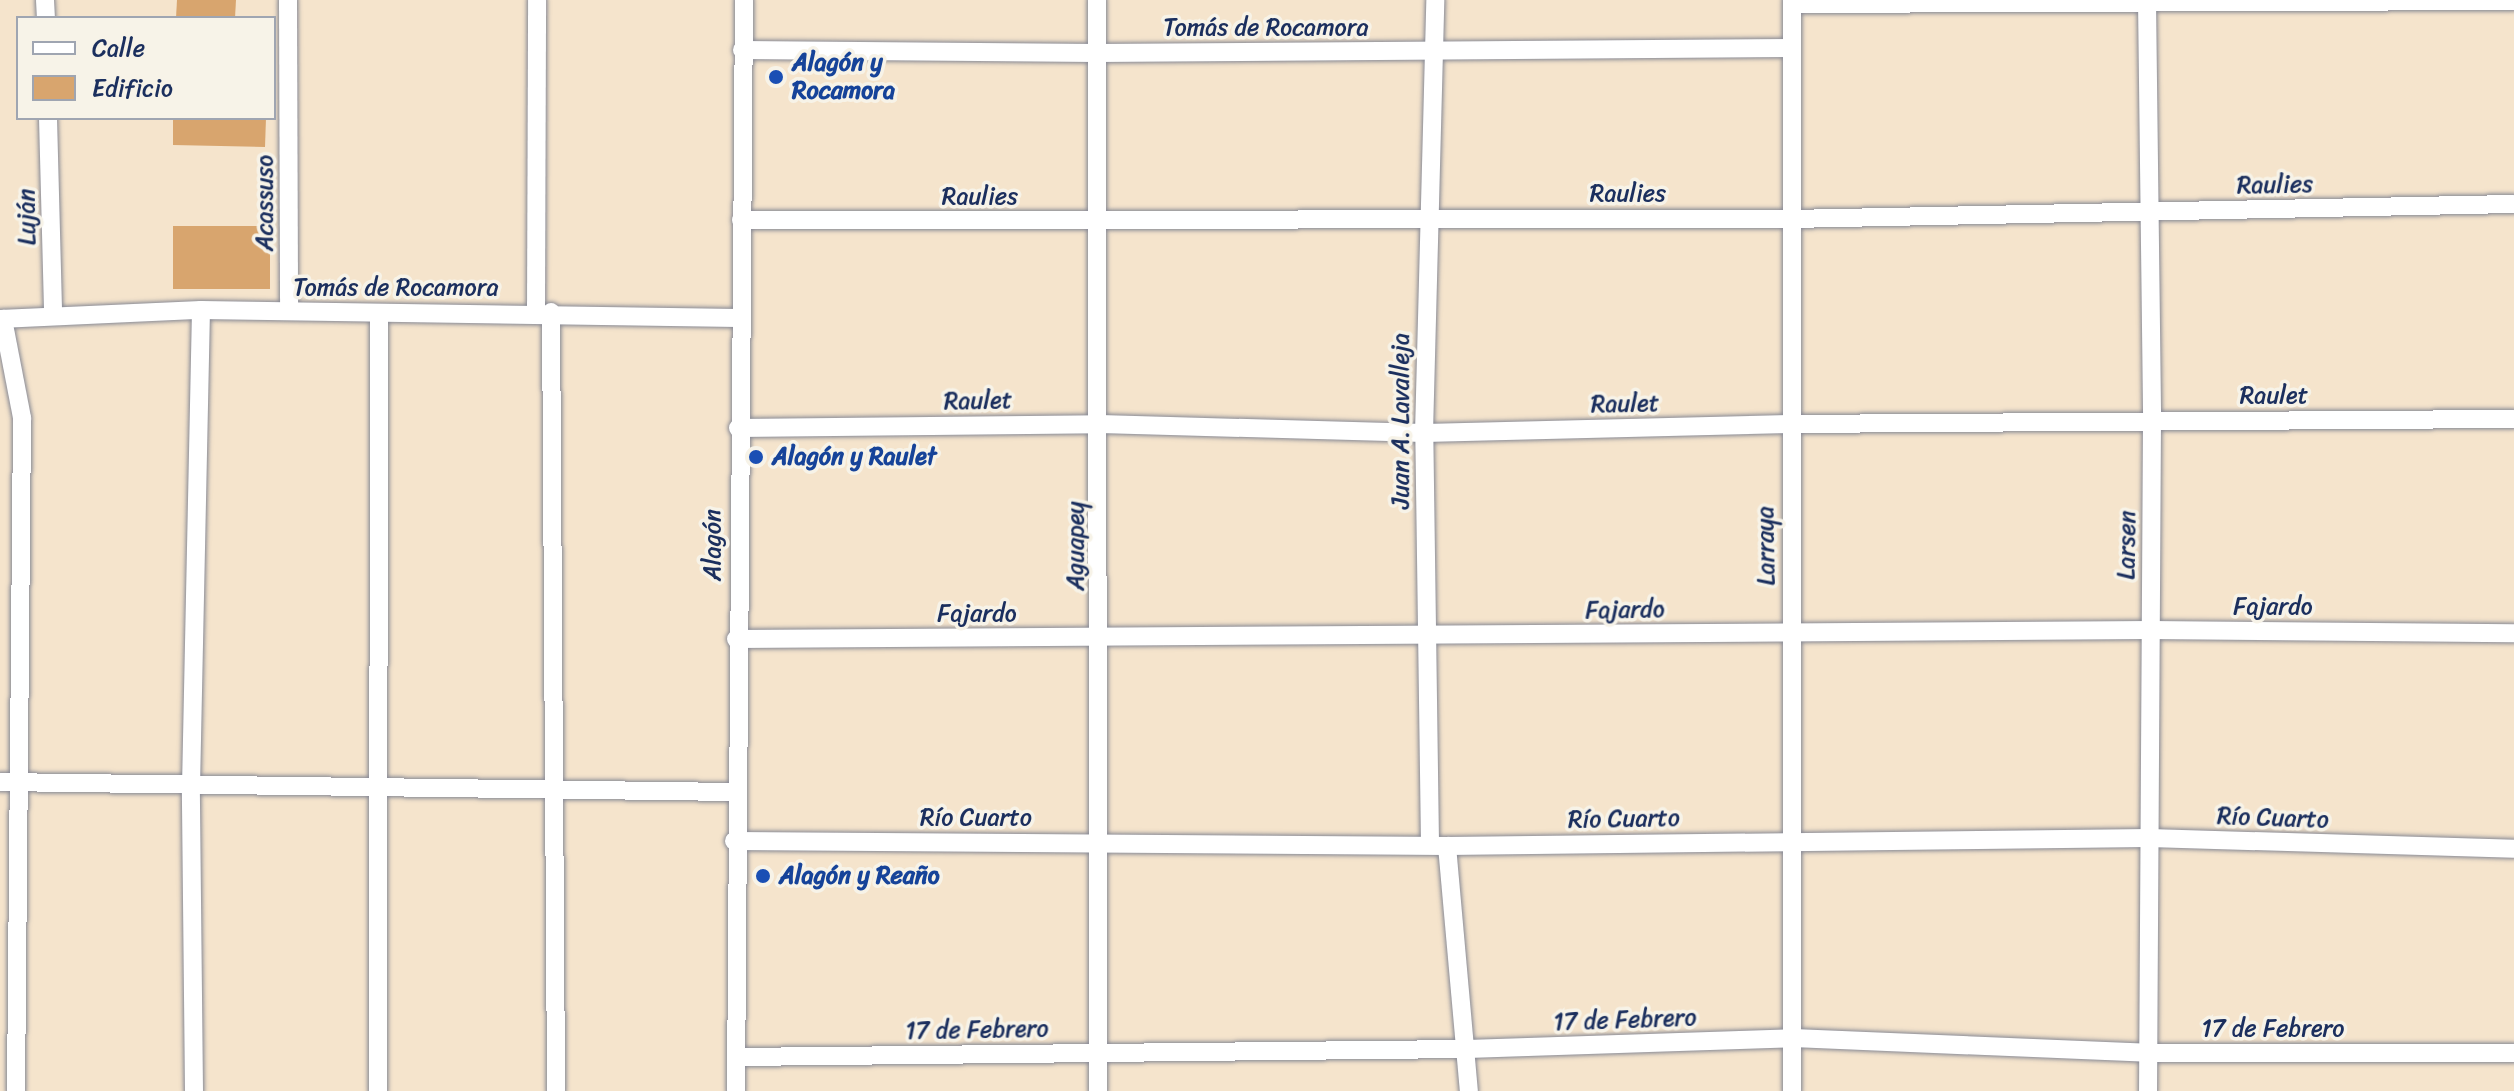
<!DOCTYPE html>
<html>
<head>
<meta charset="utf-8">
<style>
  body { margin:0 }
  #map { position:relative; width:2514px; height:1091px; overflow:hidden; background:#f5e4cc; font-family:Sriracha,sans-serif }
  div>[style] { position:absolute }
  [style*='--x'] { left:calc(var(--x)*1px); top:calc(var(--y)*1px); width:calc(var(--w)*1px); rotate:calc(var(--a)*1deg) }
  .building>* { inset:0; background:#d8a56e }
  .roads { filter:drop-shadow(0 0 2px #888a95) drop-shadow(0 0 2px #888a95) }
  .minor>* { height:18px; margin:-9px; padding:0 9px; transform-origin:9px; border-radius:9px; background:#fff }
  .dots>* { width:22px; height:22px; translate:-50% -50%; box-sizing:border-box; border:4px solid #f7f3e8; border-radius:50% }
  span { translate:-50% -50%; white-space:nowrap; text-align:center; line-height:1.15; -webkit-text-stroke:7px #f7f3e8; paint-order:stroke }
  .street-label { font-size:24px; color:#1b2f5e }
  .transit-label { font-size:24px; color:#164399; font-weight:700 }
  .left { translate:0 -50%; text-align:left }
  .legend { position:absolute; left:16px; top:16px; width:260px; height:104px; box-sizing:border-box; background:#f7f3e8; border:2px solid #9fa5b1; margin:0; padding:10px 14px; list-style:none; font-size:24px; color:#1b2f5e }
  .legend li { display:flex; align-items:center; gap:16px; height:40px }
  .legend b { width:40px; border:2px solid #9fa5b1 }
</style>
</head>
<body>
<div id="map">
  <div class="building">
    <i style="clip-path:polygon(177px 0,236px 0,235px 18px,176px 18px)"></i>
    <i style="clip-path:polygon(173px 118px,266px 118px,265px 147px,173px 145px)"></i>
    <i style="clip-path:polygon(173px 226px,270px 226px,270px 289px,173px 289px)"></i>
  </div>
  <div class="roads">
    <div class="minor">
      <i style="--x:45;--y:0;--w:18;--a:87"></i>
      <i style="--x:288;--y:0;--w:311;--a:89.8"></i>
      <i style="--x:1097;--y:0;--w:1091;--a:89.95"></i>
      <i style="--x:1792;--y:0;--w:1091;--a:90"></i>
      <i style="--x:2147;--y:0;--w:421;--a:89.3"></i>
      <i style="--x:2152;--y:421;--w:670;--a:90.34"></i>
      <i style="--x:1792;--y:4;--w:722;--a:-0.24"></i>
      <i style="--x:742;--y:50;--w:354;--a:0.5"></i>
      <i style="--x:1096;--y:53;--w:694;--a:-0.41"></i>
      <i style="--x:48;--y:118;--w:196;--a:88.5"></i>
      <i style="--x:741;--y:220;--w:1049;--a:-0.05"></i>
      <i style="--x:1790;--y:219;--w:724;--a:-1.19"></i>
      <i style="--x:536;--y:312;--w:312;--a:-89.8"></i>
      <i style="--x:551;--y:312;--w:779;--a:89.63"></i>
      <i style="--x:0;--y:319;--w:201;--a:-2.6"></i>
      <i style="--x:201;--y:310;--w:537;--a:0.85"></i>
      <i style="--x:3;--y:319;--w:101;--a:79.1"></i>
      <i style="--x:22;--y:418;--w:673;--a:90.51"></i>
      <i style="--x:738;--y:428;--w:362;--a:-0.6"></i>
      <i style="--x:1100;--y:424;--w:324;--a:1.6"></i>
      <i style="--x:1424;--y:433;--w:365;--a:-1.4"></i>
      <i style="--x:1789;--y:424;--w:725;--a:-0.4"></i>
      <i style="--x:736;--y:639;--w:1414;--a:-0.36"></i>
      <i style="--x:2150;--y:630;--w:364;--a:0.5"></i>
      <i style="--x:0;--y:782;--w:735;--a:0.78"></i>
      <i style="--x:734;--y:841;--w:713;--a:0.4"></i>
      <i style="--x:1447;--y:846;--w:702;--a:-0.65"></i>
      <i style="--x:2149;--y:838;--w:365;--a:1.7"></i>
      <i style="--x:1430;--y:843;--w:410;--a:-90.8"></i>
      <i style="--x:1424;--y:433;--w:433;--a:-88.5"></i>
      <i style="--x:1447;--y:846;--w:246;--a:84.9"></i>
      <i style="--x:736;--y:1057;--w:731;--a:-0.63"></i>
      <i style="--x:1467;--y:1049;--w:326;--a:-1.9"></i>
      <i style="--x:1793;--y:1038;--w:355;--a:2.4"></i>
      <i style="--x:2148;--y:1053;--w:366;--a:0"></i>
      <i style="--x:194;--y:1091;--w:304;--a:-90.6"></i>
      <i style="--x:191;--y:787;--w:477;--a:-88.8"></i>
      <i style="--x:378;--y:1091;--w:777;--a:-89.93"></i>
      <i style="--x:736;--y:1091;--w:1091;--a:-89.58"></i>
    </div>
  </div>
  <div class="dots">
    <i style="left:776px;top:77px;background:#1a4fb4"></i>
    <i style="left:756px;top:457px;background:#1a4fb4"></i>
    <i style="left:763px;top:876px;background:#1a4fb4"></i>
  </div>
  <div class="street-label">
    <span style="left:1266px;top:28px">Tomás de Rocamora</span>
    <span style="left:2275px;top:185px;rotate:-1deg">Raulies</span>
    <span style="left:1628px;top:194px">Raulies</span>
    <span style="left:980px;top:197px">Raulies</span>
    <span style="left:265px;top:203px;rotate:-90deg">Acassuso</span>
    <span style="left:27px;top:217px;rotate:-91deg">Luján</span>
    <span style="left:396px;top:288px">Tomás de Rocamora</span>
    <span style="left:2274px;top:396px">Raulet</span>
    <span style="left:978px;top:401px;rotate:-1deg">Raulet</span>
    <span style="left:1625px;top:404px;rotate:-1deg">Raulet</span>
    <span style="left:1401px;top:421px;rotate:-90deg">Juan A. Lavalleja</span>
    <span style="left:713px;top:545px;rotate:-90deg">Alagón</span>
    <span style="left:2127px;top:545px;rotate:-89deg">Larsen</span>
    <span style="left:1076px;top:546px;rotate:-90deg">Aguapey</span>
    <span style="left:1766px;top:546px;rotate:-91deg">Larraya</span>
    <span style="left:2273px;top:607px">Fajardo</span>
    <span style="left:1625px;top:610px;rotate:-1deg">Fajardo</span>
    <span style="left:977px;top:614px">Fajardo</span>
    <span style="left:976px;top:818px">Río Cuarto</span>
    <span style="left:2273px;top:818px;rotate:2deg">Río Cuarto</span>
    <span style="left:1624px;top:819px;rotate:-1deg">Río Cuarto</span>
    <span style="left:1625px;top:1020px;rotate:-2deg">17 de Febrero</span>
    <span style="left:2273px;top:1029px">17 de Febrero</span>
    <span style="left:977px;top:1030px;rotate:-1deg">17 de Febrero</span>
  </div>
  <div class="transit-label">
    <span class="left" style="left:792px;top:77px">Alagón y<br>Rocamora</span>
    <span class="left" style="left:772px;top:457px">Alagón y Raulet</span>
    <span class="left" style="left:779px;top:876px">Alagón y Reaño</span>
  </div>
  <ul class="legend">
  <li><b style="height:10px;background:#fff"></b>Calle</li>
  <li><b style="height:22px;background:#d8a56e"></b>Edificio</li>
  </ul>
</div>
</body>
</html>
